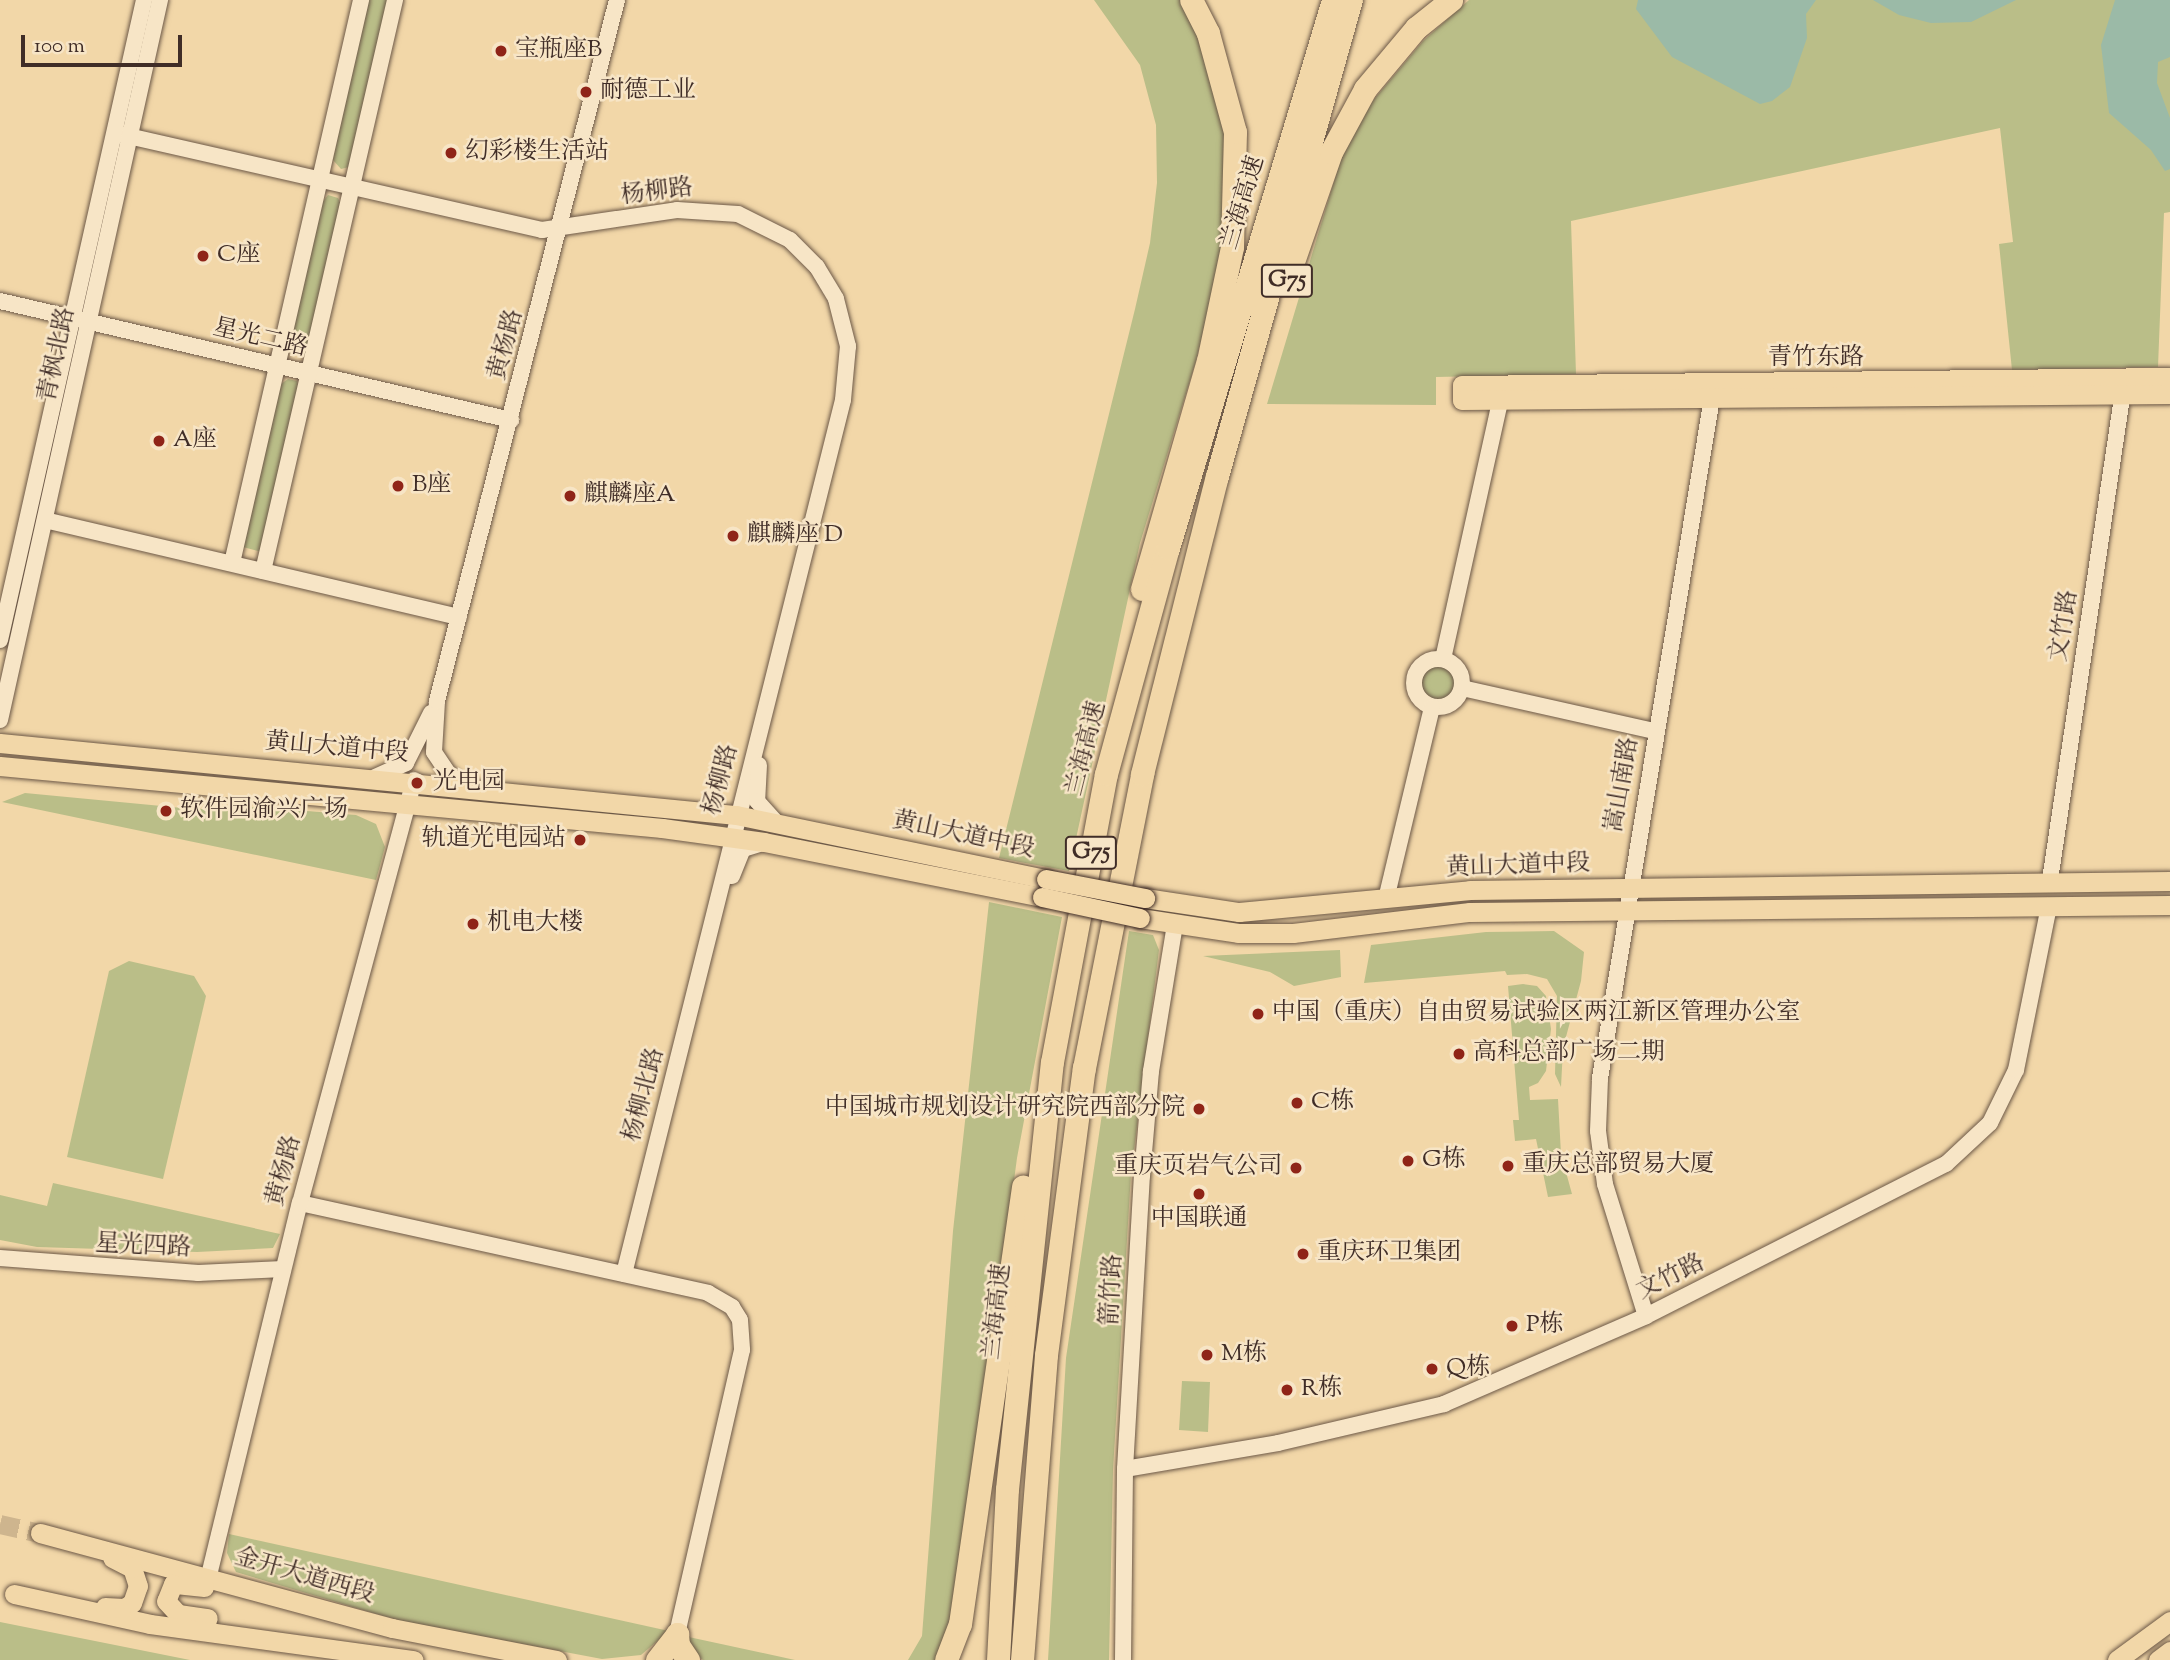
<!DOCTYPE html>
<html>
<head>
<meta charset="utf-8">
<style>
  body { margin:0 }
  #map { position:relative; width:2170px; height:1660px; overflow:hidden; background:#f2d7a8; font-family:"Sorts Mill Goudy","Noto Serif SC",serif }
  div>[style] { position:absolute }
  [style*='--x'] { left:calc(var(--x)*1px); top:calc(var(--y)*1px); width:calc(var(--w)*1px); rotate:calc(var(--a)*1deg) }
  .green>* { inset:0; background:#babe88 }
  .round { border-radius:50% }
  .water>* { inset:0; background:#9bbaa7 }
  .major-tunnel>* { height:19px; margin-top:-9.5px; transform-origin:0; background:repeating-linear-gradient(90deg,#ceb58e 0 19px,transparent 0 29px) }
  .roads { filter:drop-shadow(0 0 2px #6c5847) drop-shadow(0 0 2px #6c5847) }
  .minor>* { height:16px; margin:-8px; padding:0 8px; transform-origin:8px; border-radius:8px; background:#f7e5c6 }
  .minor>.ring { margin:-8px; padding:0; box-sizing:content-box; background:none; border:16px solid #f7e5c6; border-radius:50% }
  .major>* { height:19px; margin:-9.5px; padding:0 9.5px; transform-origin:9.5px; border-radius:9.5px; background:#f2d7a8 }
  .highway>* { height:23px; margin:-11.5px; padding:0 11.5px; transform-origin:11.5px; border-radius:11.5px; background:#f2d7a8 }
  .bridges { filter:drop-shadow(0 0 2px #402d27) drop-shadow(0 0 2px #402d27) }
  .major-bridge>* { height:19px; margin:-9.5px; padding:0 9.5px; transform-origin:9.5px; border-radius:9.5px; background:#f2d7a8 }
  .dots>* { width:19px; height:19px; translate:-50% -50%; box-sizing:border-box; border:4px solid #f7e5c6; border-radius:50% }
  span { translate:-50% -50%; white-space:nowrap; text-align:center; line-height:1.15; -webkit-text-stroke:5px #f7e5c6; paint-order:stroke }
  .shield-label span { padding:2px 5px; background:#f7e5c6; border:2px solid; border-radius:5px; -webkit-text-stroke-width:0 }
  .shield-label { font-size:23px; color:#402d27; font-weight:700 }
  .poi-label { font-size:24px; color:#402d27 }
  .left { translate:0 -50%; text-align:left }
  .right { translate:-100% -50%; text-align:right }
  .street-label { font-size:24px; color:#402d27 }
  .scale { position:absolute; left:21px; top:35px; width:161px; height:32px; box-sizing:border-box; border:4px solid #402d27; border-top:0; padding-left:9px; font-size:21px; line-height:24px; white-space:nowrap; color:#402d27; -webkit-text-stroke:5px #f7e5c6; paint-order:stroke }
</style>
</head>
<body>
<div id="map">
  <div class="green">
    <i style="clip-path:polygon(367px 0,388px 0,349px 167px,341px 169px,333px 160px)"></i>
    <i style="clip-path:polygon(1094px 0,1183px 0,1205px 42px,1226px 135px,1224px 247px,1196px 361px,1140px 543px,1069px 871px,999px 858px,1135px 309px,1150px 243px,1157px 183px,1156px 125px,1140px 65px)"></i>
    <i style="clip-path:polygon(1469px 0,2170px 0,2170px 212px,2164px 213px,2158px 367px,2012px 370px,1999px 244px,2013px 242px,2000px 128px,1571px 221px,1576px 374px,1436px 377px,1436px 405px,1267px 404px,1341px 158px,1360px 116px,1423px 41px)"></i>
    <i style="clip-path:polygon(328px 195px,338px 198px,342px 207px,308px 352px,301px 357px,288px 348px,321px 204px)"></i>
    <i style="clip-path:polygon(288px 379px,297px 381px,300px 390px,262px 552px,243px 547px,281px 384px)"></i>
    <i class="round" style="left:1421px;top:666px;width:34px;height:34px"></i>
    <i style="clip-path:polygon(25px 793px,193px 809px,258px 807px,356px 815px,376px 824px,385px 847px,376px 880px,2px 802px)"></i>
    <i style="clip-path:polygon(989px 902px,1062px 917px,1017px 1158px,955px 1622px,940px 1660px,908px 1660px,922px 1636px,953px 1231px)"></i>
    <i style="clip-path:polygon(1129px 931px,1153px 935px,1159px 950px,1131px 1174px,1113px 1470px,1109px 1660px,1048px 1660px,1066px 1358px)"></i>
    <i style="clip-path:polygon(1554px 931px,1584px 952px,1581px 981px,1563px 1048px,1561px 1087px,1555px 1074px,1557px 996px,1547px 979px,1527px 974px,1507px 975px,1505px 971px,1364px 983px,1371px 945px,1486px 932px)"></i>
    <i style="clip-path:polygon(1340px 950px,1341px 977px,1294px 986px,1270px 972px,1203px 956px)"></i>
    <i style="clip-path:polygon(129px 961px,194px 976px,206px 996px,163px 1179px,67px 1157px,109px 971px)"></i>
    <i style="clip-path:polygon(1523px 984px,1537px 986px,1546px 996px,1551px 1029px,1546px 1071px,1538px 1083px,1529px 1087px,1530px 1100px,1558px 1099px,1561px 1154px,1572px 1194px,1548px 1197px,1536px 1139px,1515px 1141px,1513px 1120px,1519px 1120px,1508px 986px)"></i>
    <i style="clip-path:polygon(53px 1183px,280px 1234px,273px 1248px,197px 1252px,37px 1247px,0 1240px,0 1195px,47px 1206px)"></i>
    <i style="clip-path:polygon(1182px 1381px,1210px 1382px,1208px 1432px,1179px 1430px)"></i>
    <i style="clip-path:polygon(229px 1534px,669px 1631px,641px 1655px,602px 1659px,400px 1621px,236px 1572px,227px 1553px)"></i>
    <i style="clip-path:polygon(0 1622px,190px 1660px,0 1660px)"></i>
    <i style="clip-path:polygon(684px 1636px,795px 1660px,703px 1660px,693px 1653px)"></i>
  </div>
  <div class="water">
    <i style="clip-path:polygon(1638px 0,1816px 0,1806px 14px,1807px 38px,1790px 87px,1772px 101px,1760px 104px,1672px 57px,1636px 9px)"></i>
    <i style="clip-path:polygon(1873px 0,2016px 0,1971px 22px,1931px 23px,1899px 15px)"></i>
    <i style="clip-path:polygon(2115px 0,2170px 0,2170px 57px,2158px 62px,2157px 83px,2170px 118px,2170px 169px,2165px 171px,2151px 150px,2109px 113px,2101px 45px)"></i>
  </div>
  <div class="major-tunnel">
    <i style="--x:0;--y:1524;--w:41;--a:12.7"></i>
  </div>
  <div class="roads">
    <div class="minor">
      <i style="--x:115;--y:133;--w:438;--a:12.8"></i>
      <i style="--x:542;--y:230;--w:136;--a:-8.4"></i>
      <i style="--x:677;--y:210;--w:61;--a:3.8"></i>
      <i style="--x:738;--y:214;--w:58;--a:26.6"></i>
      <i style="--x:790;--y:240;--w:38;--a:45"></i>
      <i style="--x:817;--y:267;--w:37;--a:59"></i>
      <i style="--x:836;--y:299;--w:49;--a:75.7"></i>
      <i style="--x:848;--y:346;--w:54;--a:95.3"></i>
      <i style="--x:843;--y:400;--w:901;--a:104.07"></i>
      <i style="--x:0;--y:301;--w:525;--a:13.11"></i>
      <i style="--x:45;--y:520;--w:425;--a:13.2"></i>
      <i style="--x:232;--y:563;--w:578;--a:-77.09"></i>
      <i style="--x:263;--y:571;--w:586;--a:-76.98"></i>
      <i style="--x:0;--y:640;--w:656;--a:-77.32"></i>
      <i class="ring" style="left:1414px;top:659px;width:32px;height:32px"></i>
      <i style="--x:1443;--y:659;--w:277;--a:-77.5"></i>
      <i style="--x:1462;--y:688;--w:198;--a:12.6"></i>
      <i style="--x:0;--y:720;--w:738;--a:-77.47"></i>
      <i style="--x:759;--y:765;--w:36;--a:93"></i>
      <i style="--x:757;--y:801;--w:27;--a:48"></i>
      <i style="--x:375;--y:777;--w:34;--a:-24"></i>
      <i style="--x:406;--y:763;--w:56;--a:-63.4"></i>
      <i style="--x:465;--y:786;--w:21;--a:-143"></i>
      <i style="--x:448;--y:773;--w:25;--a:-124"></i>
      <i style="--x:434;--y:752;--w:51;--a:-86.6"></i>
      <i style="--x:437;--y:701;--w:724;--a:-75.6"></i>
      <i style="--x:732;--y:876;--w:29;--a:-68"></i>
      <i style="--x:743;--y:849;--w:21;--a:-17"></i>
      <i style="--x:2050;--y:880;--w:501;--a:-81.51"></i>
      <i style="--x:1386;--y:899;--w:197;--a:-76.5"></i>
      <i style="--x:300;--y:1203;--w:418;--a:12.4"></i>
      <i style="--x:708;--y:1293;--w:28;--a:30"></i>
      <i style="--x:732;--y:1307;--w:15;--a:58"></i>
      <i style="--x:740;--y:1320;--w:30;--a:86"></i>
      <i style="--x:742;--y:1350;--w:291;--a:102.9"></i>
      <i style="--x:0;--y:1258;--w:199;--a:4.3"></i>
      <i style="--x:198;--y:1273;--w:85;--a:-2.7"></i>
      <i style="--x:1646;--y:1316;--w:138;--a:-107.3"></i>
      <i style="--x:1605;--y:1184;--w:53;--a:-97.5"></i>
      <i style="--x:1598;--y:1131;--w:53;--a:-87.8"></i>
      <i style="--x:1600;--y:1078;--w:701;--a:-80.65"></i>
      <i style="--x:1125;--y:1469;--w:155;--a:-9.6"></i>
      <i style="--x:1278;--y:1443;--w:171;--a:-13.2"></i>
      <i style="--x:1444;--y:1404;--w:220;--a:-23.5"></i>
      <i style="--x:1646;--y:1316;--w:336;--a:-26.9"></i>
      <i style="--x:1946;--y:1164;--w:60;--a:-43"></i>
      <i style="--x:1990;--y:1123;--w:59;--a:-63.9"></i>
      <i style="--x:2016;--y:1070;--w:167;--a:-78.6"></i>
      <i style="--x:209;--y:1575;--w:383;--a:-76.3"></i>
      <i style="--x:300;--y:1203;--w:438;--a:-74.9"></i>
      <i style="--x:1123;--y:1660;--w:191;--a:-89.4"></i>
      <i style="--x:1125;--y:1469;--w:293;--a:-86.7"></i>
      <i style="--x:1142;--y:1176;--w:105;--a:-85.1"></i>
      <i style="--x:1151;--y:1071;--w:148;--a:-80.7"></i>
    </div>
    <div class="major">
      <i style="--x:2170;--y:377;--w:708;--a:179.35"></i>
      <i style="--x:1462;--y:385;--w:15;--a:90"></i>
      <i style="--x:1462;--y:400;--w:708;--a:-0.49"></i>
      <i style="--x:0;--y:743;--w:740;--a:5.59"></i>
      <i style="--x:736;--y:815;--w:317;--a:11.7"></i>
      <i style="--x:0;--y:766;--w:665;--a:5.35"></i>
      <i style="--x:662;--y:828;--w:103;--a:7.8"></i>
      <i style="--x:764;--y:842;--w:283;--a:11.2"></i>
      <i style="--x:1145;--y:898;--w:95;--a:8.5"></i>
      <i style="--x:1239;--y:912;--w:232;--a:-5.4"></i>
      <i style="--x:1470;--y:890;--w:700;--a:-0.74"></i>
      <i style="--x:1140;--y:918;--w:99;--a:8.7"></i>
      <i style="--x:1238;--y:933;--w:55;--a:0"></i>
      <i style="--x:1293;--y:933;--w:178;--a:-6.8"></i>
      <i style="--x:1470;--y:912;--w:700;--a:-0.57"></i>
      <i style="--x:40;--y:1533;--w:365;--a:15.1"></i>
      <i style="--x:392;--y:1628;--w:168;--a:11"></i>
      <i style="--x:204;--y:1587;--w:31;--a:-174"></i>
      <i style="--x:173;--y:1584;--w:18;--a:112"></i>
      <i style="--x:166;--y:1601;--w:18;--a:47"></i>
      <i style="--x:178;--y:1614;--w:30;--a:8"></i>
      <i style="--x:14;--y:1594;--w:139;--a:12.4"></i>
      <i style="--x:150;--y:1624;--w:266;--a:7.8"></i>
      <i style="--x:105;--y:1607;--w:19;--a:3"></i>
      <i style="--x:124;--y:1608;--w:9;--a:-32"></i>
      <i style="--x:132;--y:1603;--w:18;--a:-71"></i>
      <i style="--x:138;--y:1586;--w:19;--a:-108"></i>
      <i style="--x:132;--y:1568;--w:22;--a:-153"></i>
      <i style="--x:2117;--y:1660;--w:66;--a:-36.3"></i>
      <i style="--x:2158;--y:1660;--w:15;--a:-37"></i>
    </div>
    <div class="highway">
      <i style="--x:1286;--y:282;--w:138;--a:-70.9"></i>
      <i style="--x:1331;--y:152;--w:72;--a:-61.6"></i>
      <i style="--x:1365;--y:89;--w:80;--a:-50.1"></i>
      <i style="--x:1416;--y:28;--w:45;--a:-38.7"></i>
      <i style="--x:1142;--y:589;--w:237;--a:-73.9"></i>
      <i style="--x:1208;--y:361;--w:116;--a:-78.1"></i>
      <i style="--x:1232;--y:247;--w:115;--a:-88.5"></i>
      <i style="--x:1235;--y:132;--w:103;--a:-105.3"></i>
      <i style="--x:1208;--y:33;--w:37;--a:-117"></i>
      <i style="--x:677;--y:1634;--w:11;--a:85"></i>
      <i style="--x:678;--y:1645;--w:18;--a:56"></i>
      <i style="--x:657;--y:1660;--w:33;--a:-52"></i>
      <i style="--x:946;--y:1660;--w:39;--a:-69"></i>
      <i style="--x:960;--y:1624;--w:442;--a:-81.8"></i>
      <i style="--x:998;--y:1660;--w:171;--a:-87"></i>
      <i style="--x:1007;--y:1489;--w:429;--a:-84"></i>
      <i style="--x:1052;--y:1062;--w:293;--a:-79.4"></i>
      <i style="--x:1106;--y:774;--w:234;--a:-74.7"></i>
      <i style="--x:1168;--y:548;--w:572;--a:-73.24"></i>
      <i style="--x:1022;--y:1660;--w:306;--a:-85.5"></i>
      <i style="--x:1046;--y:1355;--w:290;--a:-82.5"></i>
      <i style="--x:1084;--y:1068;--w:300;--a:-78.8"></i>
      <i style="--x:1142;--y:774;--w:307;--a:-75.9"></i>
      <i style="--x:1217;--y:476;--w:495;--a:-74.3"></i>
    </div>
  </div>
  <div class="bridges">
    <div class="major-bridge">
      <i style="--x:1046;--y:879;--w:101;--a:10.9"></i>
      <i style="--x:1042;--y:897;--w:100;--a:12.1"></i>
    </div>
  </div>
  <div class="dots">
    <i style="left:501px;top:51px;background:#8f2418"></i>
    <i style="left:586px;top:92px;background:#8f2418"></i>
    <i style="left:451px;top:153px;background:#8f2418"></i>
    <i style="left:203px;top:256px;background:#8f2418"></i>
    <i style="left:159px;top:441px;background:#8f2418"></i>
    <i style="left:398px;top:486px;background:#8f2418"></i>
    <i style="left:570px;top:496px;background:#8f2418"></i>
    <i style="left:733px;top:536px;background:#8f2418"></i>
    <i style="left:417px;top:783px;background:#8f2418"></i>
    <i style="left:166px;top:811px;background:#8f2418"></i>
    <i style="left:580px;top:840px;background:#8f2418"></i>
    <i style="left:473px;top:924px;background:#8f2418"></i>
    <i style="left:1258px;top:1014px;background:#8f2418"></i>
    <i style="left:1459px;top:1054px;background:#8f2418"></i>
    <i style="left:1297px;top:1103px;background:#8f2418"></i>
    <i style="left:1199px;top:1109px;background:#8f2418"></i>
    <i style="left:1408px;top:1161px;background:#8f2418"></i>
    <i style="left:1508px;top:1166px;background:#8f2418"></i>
    <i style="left:1296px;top:1168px;background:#8f2418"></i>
    <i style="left:1199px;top:1194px;background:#8f2418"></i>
    <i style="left:1303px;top:1254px;background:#8f2418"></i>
    <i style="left:1512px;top:1326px;background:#8f2418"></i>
    <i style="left:1207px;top:1355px;background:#8f2418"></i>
    <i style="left:1432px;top:1369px;background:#8f2418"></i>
    <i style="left:1287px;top:1390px;background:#8f2418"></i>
  </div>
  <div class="shield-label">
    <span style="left:1287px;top:281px">G75</span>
    <span style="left:1091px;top:853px">G75</span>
  </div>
  <div class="poi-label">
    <span class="left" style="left:515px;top:51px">宝瓶座B</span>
    <span class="left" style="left:600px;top:92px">耐德工业</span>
    <span class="left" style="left:465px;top:153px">幻彩楼生活站</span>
    <span class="left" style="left:217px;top:256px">C座</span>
    <span class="left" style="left:173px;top:441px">A座</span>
    <span class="left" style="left:412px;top:486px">B座</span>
    <span class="left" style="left:584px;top:496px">麒麟座A</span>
    <span class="left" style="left:747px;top:536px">麒麟座 D</span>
    <span class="left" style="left:433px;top:783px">光电园</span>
    <span class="left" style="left:180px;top:811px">软件园渝兴广场</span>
    <span class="right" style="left:566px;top:840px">轨道光电园站</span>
    <span class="left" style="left:487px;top:924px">机电大楼</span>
    <span class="left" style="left:1272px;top:1014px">中国（重庆）自由贸易试验区两江新区管理办公室</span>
    <span class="left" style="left:1473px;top:1054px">高科总部广场二期</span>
    <span class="left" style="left:1311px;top:1103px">C栋</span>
    <span class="right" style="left:1185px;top:1109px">中国城市规划设计研究院西部分院</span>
    <span class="left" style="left:1422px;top:1161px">G栋</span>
    <span class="left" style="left:1522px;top:1166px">重庆总部贸易大厦</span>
    <span class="right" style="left:1282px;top:1168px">重庆页岩气公司</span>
    <span style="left:1199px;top:1220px">中国联通</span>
    <span class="left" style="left:1317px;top:1254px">重庆环卫集团</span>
    <span class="left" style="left:1526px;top:1326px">P栋</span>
    <span class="left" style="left:1221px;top:1355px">M栋</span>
    <span class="left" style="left:1446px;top:1369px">Q栋</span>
    <span class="left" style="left:1301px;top:1390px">R栋</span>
  </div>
  <div class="street-label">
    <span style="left:657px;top:193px;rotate:-7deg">杨柳路</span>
    <span style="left:1244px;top:203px;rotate:-73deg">兰海高速</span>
    <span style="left:260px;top:339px;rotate:13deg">星光二路</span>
    <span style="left:507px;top:345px;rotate:-75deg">黄杨路</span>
    <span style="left:58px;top:355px;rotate:-78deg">青枫北路</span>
    <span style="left:1816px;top:359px">青竹东路</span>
    <span style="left:2065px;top:626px;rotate:-81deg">文竹路</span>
    <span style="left:337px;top:749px;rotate:5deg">黄山大道中段</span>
    <span style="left:1087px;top:749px;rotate:-76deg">兰海高速</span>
    <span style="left:722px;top:780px;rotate:-75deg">杨柳路</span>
    <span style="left:1623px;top:785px;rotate:-80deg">嵩山南路</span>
    <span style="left:963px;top:836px;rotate:12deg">黄山大道中段</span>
    <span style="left:1518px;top:867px;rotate:-2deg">黄山大道中段</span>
    <span style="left:645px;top:1095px;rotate:-75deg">杨柳北路</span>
    <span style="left:285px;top:1171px;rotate:-75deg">黄杨路</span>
    <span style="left:143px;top:1247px;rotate:3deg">星光四路</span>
    <span style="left:1671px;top:1278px;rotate:-26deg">文竹路</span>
    <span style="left:1113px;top:1290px;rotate:-87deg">箭竹路</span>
    <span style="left:998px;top:1312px;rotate:-84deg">兰海高速</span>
    <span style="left:304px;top:1577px;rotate:16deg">金开大道西段</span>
  </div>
  <div class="scale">100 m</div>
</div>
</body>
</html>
